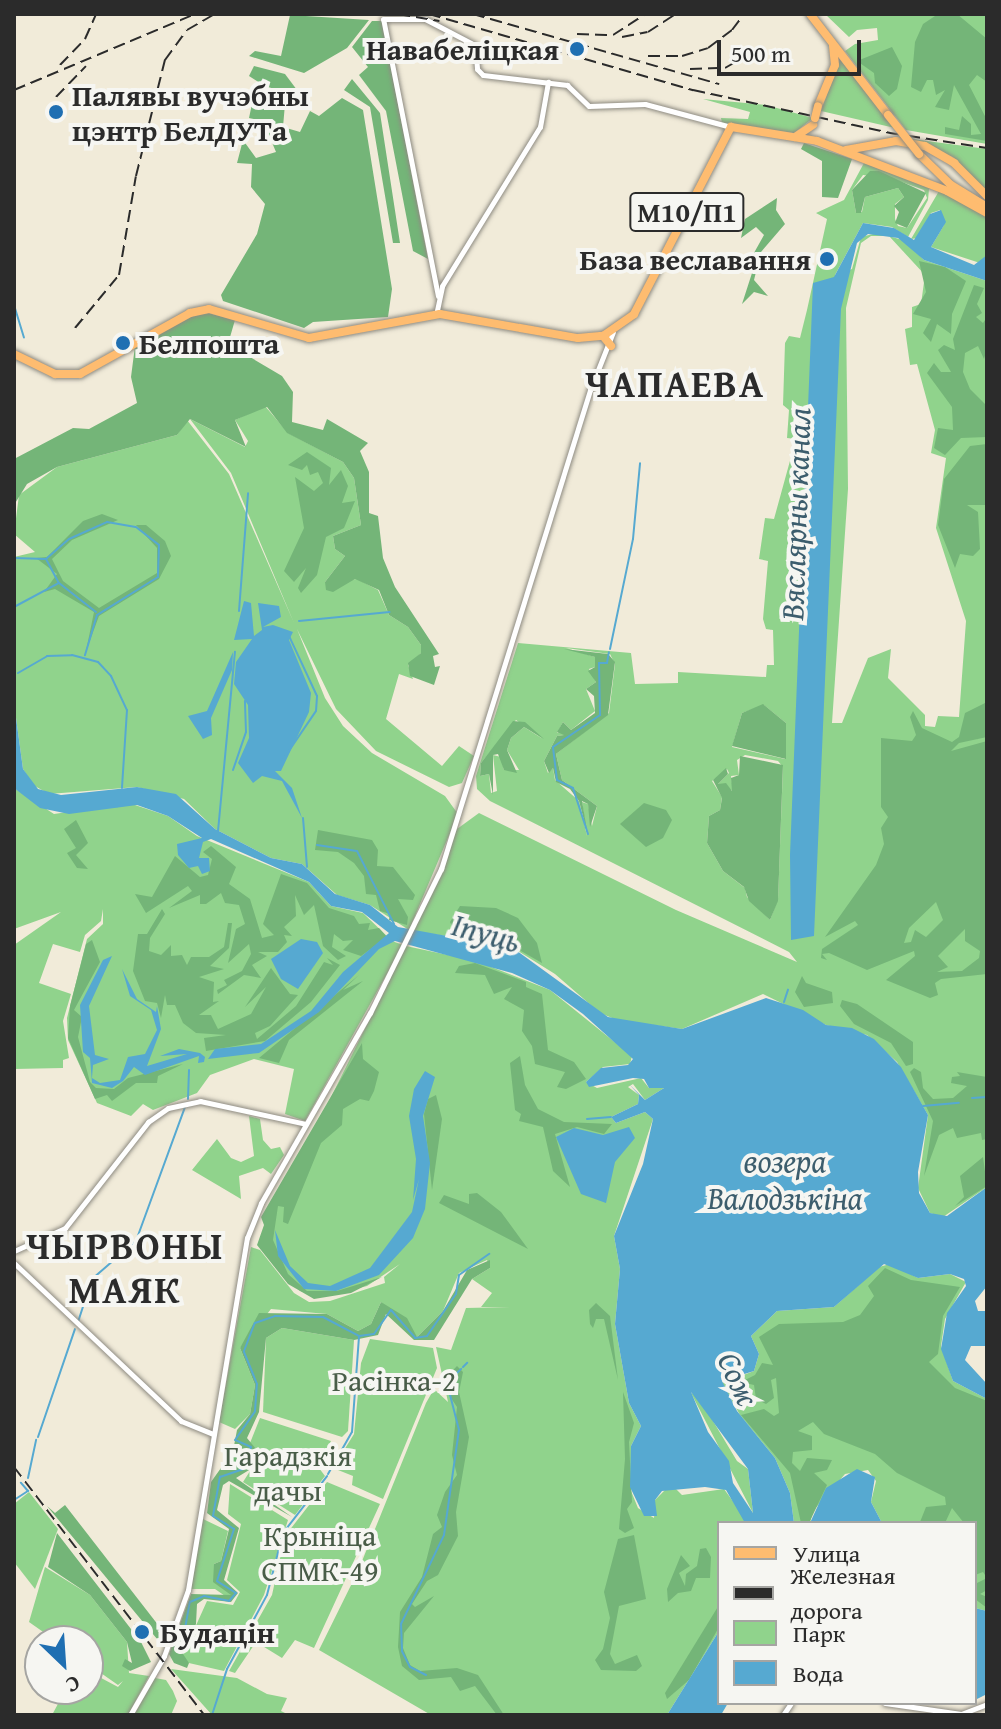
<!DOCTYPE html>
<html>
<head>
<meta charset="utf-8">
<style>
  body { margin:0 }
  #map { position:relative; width:1001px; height:1729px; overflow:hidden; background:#f1ebd9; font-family:"Gentium Book Plus",serif }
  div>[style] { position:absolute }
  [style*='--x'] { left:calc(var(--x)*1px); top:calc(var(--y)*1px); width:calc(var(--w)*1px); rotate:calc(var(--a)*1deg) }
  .green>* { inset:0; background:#90d38c }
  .forest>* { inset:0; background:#74b578 }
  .water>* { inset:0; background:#56a9d1 }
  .stream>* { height:2px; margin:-1px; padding:0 1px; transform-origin:1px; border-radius:1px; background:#56a9d1 }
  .roads { filter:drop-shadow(0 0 2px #8e8b82) drop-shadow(0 0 2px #8e8b82) }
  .tertiary>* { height:5px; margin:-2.5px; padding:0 2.5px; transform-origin:2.5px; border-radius:2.5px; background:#fff }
  .primary>* { height:8px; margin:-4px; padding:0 4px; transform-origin:4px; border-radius:4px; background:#febc70 }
  .rail>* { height:2px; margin-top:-1px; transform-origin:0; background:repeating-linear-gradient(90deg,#2b2b2b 0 12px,transparent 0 18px) }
  .bridges { filter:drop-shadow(0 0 2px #8e8b82) drop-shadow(0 0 2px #8e8b82) }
  .primary-bridge>* { height:8px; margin:-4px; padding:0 4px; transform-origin:4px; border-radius:4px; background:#febc70 }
  .dots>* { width:22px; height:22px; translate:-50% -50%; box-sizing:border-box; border:4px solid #f6f6f2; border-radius:50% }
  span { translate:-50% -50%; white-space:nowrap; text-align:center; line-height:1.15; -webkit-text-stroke:8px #f6f6f2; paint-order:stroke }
  .shield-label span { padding:2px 6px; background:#f6f6f2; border:2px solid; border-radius:6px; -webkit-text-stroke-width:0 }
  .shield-label { font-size:28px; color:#2b2b2b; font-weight:700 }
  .poi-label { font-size:30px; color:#2b2b2b; font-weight:700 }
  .right { translate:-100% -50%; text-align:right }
  .left { translate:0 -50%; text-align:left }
  .park-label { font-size:30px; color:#495d48 }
  .water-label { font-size:32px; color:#3c5d6d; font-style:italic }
  .district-label { font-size:38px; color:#2b2b2b; font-weight:700; letter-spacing:2px }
  .frame { position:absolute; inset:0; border:16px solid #2b2b2b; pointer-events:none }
  .legend { position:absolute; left:717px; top:1521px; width:260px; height:184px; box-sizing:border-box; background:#f6f6f2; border:2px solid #a5a5a2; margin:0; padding:10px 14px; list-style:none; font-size:24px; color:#2b2b2b }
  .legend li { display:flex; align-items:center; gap:16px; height:40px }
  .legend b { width:40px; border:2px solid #a5a5a2 }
  .north { position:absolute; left:24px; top:1625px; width:80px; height:80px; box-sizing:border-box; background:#f6f6f2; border:2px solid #a5a5a2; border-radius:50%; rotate:155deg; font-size:22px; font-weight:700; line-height:32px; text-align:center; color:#2b2b2b }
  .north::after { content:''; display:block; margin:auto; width:28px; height:36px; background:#1f6fb2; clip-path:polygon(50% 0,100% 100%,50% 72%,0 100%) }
  .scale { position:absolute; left:717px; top:40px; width:144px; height:36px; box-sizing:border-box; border:4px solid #2b2b2b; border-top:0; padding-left:10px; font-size:24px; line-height:28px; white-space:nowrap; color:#2b2b2b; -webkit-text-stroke:6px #f6f6f2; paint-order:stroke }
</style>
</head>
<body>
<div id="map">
  <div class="green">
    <i style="clip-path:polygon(825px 14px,987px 14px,987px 144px,906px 130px,845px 51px,855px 44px,878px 40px,877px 28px,857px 30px,849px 37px)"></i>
    <i style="clip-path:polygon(840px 59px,895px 128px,821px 111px)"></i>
    <i style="clip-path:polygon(703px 99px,766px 105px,813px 118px,794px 133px,722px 123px,721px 118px,748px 119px,750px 112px)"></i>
    <i style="clip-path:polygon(912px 139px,987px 149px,987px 194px,953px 157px)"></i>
    <i style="clip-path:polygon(evenodd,864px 163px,933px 189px,929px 189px,928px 200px,908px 237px,892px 227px,863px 223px,835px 275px,852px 269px,861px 237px,877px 233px,903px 240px,924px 260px,987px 281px,987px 1187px,943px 1217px,930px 1213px,918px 1188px,928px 1115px,897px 1062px,867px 1035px,826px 1025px,763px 994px,682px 1029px,617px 1020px,600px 1013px,555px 974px,510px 946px,413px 931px,457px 829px,479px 813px,676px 910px,797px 962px,789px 952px,490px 801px,477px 789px,476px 776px,518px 643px,631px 653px,635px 684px,678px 683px,678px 672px,766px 677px,767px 665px,774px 665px,773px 630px,766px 629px,763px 619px,768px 561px,759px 559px,765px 518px,774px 519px,796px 439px,787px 438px,789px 410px,783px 405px,785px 343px,789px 336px,800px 338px,807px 310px,827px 219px,816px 213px,844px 200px,864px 163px,863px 175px,885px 176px,924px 190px,927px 198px,907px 228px,898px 226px,895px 219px,895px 204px,904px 197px,898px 188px,865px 197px,862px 212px,856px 213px,852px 190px,863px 175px,864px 163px,871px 236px,889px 236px,925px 275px,921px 304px,912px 307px,912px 327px,905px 329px,910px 365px,917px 364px,935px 430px,931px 453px,946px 458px,936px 528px,966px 621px,959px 717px,938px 716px,935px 727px,925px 726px,925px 715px,888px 678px,891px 649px,868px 658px,842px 723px,832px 723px,848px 489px,846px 308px,861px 243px,871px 236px,864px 163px,566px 648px,610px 654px,615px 664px,609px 713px,556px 754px,562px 780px,597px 806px,592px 826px,588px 804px,582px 802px,587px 836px,579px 801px,555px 780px,553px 768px,548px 773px,544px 761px,557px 736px,564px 735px,563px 730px,557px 733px,563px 722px,571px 730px,595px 711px,586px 689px,596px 682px,589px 669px,595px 667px,595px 657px,566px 648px,864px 163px,764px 705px,786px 723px,785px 759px,732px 747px,742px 713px,764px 705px,864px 163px,516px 720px,543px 739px,524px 727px,511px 738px,507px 750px,519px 770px,504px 770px,501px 757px,493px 755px,497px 791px,491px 793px,489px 774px,480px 776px,481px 763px,516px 720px,864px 163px,745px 755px,778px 761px,783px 767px,778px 899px,770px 920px,747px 897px,745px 888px,723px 871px,707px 843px,709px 816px,720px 810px,722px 797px,712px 781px,727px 769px,729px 773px,718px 784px,733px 791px,731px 776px,739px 775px,737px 760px,745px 755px)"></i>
    <i style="clip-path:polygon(939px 191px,987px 214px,987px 255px,980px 263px,931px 247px,944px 225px,940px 210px,931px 213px,918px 238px,911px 239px)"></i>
    <i style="clip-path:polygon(265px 406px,288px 433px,343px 462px,354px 478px,361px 525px,333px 536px,335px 549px,345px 556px,325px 582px,357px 579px,378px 590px,389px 615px,408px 627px,421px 645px,421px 653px,408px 665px,413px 679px,399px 674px,386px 719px,442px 766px,459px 746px,474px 756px,462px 783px,449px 787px,376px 751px,336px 709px,297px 629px,325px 698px,343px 726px,372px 753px,445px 796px,458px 814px,409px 930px,370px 905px,337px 895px,302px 864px,271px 858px,215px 829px,184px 799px,137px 787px,49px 794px,33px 785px,23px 769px,14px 703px,14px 557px,35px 552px,14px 534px,19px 495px,57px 467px,177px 435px,187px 420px,229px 474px,294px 623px,231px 473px,190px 419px,245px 447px,248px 441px,235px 420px)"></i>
    <i style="clip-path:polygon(14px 788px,54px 814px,129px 803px,168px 816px,197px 836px,309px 882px,331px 906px,363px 913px,392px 941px,403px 945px,305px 1121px,285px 1114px,294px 1069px,254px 1059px,210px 1075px,197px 1093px,153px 1110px,143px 1104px,131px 1116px,97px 1103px,68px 1040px,67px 1018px,87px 939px,103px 924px,103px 909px,101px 921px,85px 935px,80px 952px,53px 944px,39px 983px,71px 994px,63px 1021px,69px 1058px,63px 1060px,63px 1068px,14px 1069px,14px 945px,61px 912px,14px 929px)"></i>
    <i style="clip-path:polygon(406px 946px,476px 961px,550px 990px,632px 1056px,630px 1064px,603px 1067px,586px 1082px,597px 1088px,641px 1078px,649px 1088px,664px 1088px,645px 1100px,633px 1084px,628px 1087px,639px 1095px,638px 1104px,611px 1117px,616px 1123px,645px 1112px,653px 1119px,614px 1236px,620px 1269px,615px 1324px,629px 1403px,641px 1426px,631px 1446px,631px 1491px,638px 1508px,654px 1518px,655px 1500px,665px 1490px,675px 1488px,682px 1495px,724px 1489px,745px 1518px,745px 1523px,719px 1523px,719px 1631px,667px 1715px,431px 1715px,319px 1650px,358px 1571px,426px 1403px,434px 1389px,448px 1402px,436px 1347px,451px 1350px,466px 1308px,511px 1307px,481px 1307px,492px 1293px,472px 1279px,490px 1268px,487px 1260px,459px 1273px,443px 1311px,417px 1337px,381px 1302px,371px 1324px,358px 1331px,327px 1314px,271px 1309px,240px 1348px,255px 1385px,250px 1414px,235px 1429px,219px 1422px,251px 1247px,260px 1250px,294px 1293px,309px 1302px,330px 1301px,385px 1283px,384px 1277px,400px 1264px,367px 1286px,323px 1297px,300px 1291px,275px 1267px,271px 1218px)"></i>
    <i style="clip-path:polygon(249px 1116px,260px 1119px,263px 1140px,271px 1149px,280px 1147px,284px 1155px,271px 1174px,263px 1168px,239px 1176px,241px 1199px,192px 1170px,217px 1139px,231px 1158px,241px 1162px,254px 1156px)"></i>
    <i style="clip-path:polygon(890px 1264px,918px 1278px,950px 1274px,966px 1282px,945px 1319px,941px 1346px,953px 1381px,987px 1399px,987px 1611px,975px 1608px,975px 1523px,882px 1523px,871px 1502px,876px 1481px,868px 1470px,845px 1474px,813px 1511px,810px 1523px,794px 1523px,790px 1493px,775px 1458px,740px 1415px,722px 1383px,754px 1371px,759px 1354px,751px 1336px,777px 1311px,834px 1307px,879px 1267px)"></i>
    <i style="clip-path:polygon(282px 1328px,354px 1340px,348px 1431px,342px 1437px,263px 1412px,266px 1338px)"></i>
    <i style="clip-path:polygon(370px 1339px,433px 1348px,437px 1368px,383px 1499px,352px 1485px,353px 1476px,333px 1468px,354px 1434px,361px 1363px)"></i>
    <i style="clip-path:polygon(691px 1393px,698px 1396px,737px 1461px,748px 1469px,753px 1513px)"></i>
    <i style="clip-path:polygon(260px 1418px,331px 1441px,319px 1468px,325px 1476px,295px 1515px,243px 1482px,259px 1457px,250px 1443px)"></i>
    <i style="clip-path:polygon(327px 1482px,380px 1504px,314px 1648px,295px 1640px,282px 1658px,256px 1642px,235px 1673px,229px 1671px,272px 1595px,285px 1536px)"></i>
    <i style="clip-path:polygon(230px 1484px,288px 1520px,264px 1595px,224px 1671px,180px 1661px,207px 1601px,233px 1605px,240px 1592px,227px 1580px,241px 1524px,228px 1514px)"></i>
    <i style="clip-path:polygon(29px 1492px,58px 1529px,35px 1589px,14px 1562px,14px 1504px)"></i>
    <i style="clip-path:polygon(203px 1519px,228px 1531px,221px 1561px,214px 1564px,232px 1594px,228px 1598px,215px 1589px,190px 1589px)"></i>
    <i style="clip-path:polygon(45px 1567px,90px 1595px,127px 1642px,129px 1673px,149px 1676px,128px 1715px,52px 1715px,66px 1689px,88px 1689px,88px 1671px,118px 1687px,123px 1681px,118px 1685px,88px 1664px,88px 1641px,56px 1641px,29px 1622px)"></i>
    <i style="clip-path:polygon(171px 1669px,237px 1678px,267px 1694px,287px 1698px,281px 1711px,289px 1715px,212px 1715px)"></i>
    <i style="clip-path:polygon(155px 1678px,166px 1680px,173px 1691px,177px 1701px,171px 1715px,134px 1715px)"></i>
  </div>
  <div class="forest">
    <i style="clip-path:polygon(938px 14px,957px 14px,987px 39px,987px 82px,977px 75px,969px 85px,987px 120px,987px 141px,945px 134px,945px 127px,959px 130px,962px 116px,971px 124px,971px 135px,981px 134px,954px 85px,949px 110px,935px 107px,945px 90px,936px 95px,933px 80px,927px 80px,921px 92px,911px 87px,915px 42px,923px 24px)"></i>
    <i style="clip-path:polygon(290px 15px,369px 20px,347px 48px,304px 73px,249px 56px,255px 51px,281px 56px)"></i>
    <i style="clip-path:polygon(372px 21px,382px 21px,428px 259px,413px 251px,386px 111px,359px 75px,368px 67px,352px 47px)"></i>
    <i style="clip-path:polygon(892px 47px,902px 66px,897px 89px,889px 96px,875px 83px,874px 73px,857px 61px)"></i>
    <i style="clip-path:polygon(254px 66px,285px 74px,303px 98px,265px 86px,249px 76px)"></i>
    <i style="clip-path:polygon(352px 79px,380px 113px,400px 243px,393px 243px,370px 107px,344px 90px)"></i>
    <i style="clip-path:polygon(260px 96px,285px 104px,283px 127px,300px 132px,310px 111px,319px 116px,342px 98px,363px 110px,392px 289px,388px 317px,313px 322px,304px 328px,223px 301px,221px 295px,257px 234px,265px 204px,251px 187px,252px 164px,237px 163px,243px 140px,256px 158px,276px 152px,263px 121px,249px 118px,253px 99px)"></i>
    <i style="clip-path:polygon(804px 143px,852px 159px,838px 198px,822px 197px,822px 161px,801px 149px)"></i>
    <i style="clip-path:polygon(870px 171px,879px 171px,926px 193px,907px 228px,895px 223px,899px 212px,894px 206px,904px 197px,898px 188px,865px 197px,861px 213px,856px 213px,852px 190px)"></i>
    <i style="clip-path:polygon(777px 198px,776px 210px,785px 224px,761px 252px,754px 280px,768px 296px,754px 292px,742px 304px,752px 273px,750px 260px,764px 235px,756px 227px,741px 238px,745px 219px)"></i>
    <i style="clip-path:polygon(919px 261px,945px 267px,966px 281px,952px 314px,951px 334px,937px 324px,931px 342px,923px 333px,931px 319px,913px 314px,926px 292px)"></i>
    <i style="clip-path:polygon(974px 285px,984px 288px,977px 304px,982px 313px,976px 317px,983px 323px,987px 317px,987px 349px,984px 359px,978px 346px,965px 353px,963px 372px,970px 389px,987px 406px,987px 437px,961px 438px,945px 455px,934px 448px,938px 428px,953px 430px,952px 407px,927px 373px,934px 363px,941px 372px,951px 372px,938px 350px,944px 345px,955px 350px,953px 339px)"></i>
    <i style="clip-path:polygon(208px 313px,235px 320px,228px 344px,282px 376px,293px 392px,292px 422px,323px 430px,327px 419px,368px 443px,360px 451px,369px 472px,369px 513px,378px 516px,383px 558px,395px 587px,439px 654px,433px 656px,435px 667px,440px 666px,434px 685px,410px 676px,408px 663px,421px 653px,421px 645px,408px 627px,389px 615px,379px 590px,355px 579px,333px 592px,326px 590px,325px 582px,345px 556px,335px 549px,333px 536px,361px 525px,354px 478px,343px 462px,287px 433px,267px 407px,235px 420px,246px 447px,190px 419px,177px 435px,57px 467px,27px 484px,14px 505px,14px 459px,73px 428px,89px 429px,137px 403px,131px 377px,135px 346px,190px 316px)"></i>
    <i style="clip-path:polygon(987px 444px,987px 505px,967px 505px,978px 512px,980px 549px,973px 556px,960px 554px,955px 568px,938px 525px,944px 479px,970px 446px)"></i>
    <i style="clip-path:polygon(307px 452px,331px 468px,329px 485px,341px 470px,348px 486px,342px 503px,355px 501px,344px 528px,326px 537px,317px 575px,301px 593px,298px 588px,306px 568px,294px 582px,284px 571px,304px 528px,295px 477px,314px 491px,323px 483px,318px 472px,310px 475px,307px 465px,302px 470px,288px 465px)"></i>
    <i style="clip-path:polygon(102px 514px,118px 520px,72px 540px,52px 559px,63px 581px,99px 608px,157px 573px,157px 548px,136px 525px,146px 525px,165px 541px,171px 556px,159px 579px,99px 616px,86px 651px,94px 612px,55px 589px,44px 592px,57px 574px,36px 558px,47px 557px,83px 521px)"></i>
    <i style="clip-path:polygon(564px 649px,608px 654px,615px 662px,608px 715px,556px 754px,562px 780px,597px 806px,590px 827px,588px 804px,582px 801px,588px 836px,579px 801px,570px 789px,556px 782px,553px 768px,549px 773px,544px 761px,557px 736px,564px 735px,557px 732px,563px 722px,571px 730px,595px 713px,594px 696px,586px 689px,596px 682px,588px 671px,595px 667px,595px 657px)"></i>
    <i style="clip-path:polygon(evenodd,987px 702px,987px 737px,959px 743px,951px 751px,987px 741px,987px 974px,941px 979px,935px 983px,938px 995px,930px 998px,886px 980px,915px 956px,914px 951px,867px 970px,829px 953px,822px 954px,827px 960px,821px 958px,822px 949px,858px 925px,855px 921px,825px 937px,876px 865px,884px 844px,881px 828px,888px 817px,881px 807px,881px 738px,912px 741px,916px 735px,910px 717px,913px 711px,922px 728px,952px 742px,959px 737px,965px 713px,987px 702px,936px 902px,943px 920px,926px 937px,915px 930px,911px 942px,904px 943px,909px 928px,936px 902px,987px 702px,965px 929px,965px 941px,980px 951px,979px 958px,962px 971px,937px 972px,948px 967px,938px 956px,965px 929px)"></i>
    <i style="clip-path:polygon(763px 704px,786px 723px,786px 759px,732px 746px,742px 713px)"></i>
    <i style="clip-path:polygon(513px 721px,525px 722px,544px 739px,524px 727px,511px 738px,507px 750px,517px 773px,504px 770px,498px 754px,493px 755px,493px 795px,489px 774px,480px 776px,481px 763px)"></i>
    <i style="clip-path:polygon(740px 756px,783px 765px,778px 901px,770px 920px,749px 901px,744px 887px,723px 871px,707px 843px,709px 816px,720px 810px,722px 798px,713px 780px,726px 768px,728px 774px,718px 784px,726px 783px,732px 791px,731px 778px,739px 775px)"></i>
    <i style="clip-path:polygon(644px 803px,666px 810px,672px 820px,663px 838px,646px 847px,620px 824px)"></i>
    <i style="clip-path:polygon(76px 820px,88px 843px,76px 855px,88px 869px,77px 868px,67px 853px,76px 848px,64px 829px)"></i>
    <i style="clip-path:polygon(318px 830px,372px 840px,378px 850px,377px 866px,393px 867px,415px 895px,413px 900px,398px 899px,408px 917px,407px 925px,389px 920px,390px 914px,380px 911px,376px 895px,366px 894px,364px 876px,354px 863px,338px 852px,315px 850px)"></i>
    <i style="clip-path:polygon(211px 846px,236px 867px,229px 884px,250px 899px,262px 938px,274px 935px,263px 924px,281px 874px,307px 883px,329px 908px,354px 916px,359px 924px,370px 923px,368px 930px,379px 928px,387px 937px,361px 956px,343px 950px,353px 940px,343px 941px,334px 934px,332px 947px,346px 956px,338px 960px,323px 946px,314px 905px,304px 915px,295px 895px,296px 916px,284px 927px,292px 936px,284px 935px,287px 942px,278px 952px,258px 952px,267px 956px,252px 965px,261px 978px,244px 975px,218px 994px,217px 990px,227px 985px,224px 980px,242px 971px,251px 954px,249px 944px,228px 963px,236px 929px,245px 924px,239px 905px,225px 903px,221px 893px,206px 904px,200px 904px,200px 895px,169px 908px,192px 891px,188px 886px,146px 913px,135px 894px,152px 897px,175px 856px,200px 877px,208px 875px,212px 859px,203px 852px)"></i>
    <i style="clip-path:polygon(460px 906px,496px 908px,518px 918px,537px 943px,542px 963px,521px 951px,507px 932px,484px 944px,456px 935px,450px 922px)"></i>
    <i style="clip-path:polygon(162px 909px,165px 914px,150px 938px,149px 951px,161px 955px,171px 945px,171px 956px,182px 955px,187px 965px,191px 957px,209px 957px,224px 947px,228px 923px,232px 923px,229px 948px,210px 966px,224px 969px,199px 977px,214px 982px,213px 1002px,219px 1001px,199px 1015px,211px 1015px,218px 1029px,251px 1014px,266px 987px,245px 1007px,271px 968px,290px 994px,298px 995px,270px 1026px,255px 1033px,257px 1039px,296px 1006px,324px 962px,333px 965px,327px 958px,340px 965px,311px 1002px,265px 1041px,206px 1051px,204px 1038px,226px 1035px,196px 1033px,183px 1023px,175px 1005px,167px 1005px,165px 995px,161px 1018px,157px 1003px,145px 1001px,133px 971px,138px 934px,147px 934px)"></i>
    <i style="clip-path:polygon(92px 940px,100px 962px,74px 1010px,82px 1017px,78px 1037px,90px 1082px,96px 1088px,114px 1089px,128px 1078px,183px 1064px,158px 1076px,157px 1083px,136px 1083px,112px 1101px,107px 1095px,95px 1099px,68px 1038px,70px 1006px,86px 944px)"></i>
    <i style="clip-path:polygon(475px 963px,526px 982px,526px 987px,542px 994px,548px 1050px,574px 1062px,586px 1079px,566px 1089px,557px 1087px,565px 1072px,535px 1064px,532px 1046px,522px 1031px,524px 1010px,504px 999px,512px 987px,494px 994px,485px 975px,455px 973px,459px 966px)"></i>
    <i style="clip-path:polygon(359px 975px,343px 990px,363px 981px,289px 1040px,279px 1063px,259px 1058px)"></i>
    <i style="clip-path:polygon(802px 976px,806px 983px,832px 992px,833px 1003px,804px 1007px,795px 992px)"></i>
    <i style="clip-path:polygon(842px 1000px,857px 1004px,913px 1042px,913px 1064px,906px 1066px,891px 1043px,854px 1024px,840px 1006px)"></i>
    <i style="clip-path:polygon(362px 1043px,363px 1059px,379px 1072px,374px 1091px,369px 1101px,360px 1099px,343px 1109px,342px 1125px,321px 1143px,288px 1224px,283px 1222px,284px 1207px,278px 1206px,273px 1240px,288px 1274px,307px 1291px,337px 1291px,382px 1277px,351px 1293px,314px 1299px,288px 1284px,257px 1245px,264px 1225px,261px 1217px)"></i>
    <i style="clip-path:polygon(520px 1056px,525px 1085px,538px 1109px,564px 1122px,612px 1124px,604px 1134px,577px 1127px,555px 1134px,570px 1187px,553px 1171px,543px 1127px,519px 1121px,521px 1114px,515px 1110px,510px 1063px)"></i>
    <i style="clip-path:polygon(914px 1068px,921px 1072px,923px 1088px,933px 1099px,953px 1098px,967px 1086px,951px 1083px,952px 1077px,960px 1076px,957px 1072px,987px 1077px,987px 1139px,982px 1140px,981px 1133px,957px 1138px,953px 1128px,939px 1135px,924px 1176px,933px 1121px,910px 1072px)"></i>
    <i style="clip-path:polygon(436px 1095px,442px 1119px,432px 1190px,424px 1114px,428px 1099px)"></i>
    <i style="clip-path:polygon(983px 1157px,987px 1186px,955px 1206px,964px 1197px,960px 1176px)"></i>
    <i style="clip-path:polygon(477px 1193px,501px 1212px,528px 1249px,439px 1203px,444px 1195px,469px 1204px,469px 1194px)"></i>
    <i style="clip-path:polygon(490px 1260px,490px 1268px,472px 1279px,434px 1340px,414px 1340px,386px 1314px,378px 1335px,354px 1340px,282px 1328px,266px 1338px,259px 1412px,247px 1438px,256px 1449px,254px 1467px,236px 1478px,292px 1517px,229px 1481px,223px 1485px,217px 1510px,239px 1528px,224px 1580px,238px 1593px,231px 1602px,204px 1599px,197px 1604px,196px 1624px,181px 1651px,189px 1663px,187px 1668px,174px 1663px,169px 1654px,191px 1594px,231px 1595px,213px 1582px,214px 1564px,221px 1561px,229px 1529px,207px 1513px,211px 1482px,233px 1451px,237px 1430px,250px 1414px,255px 1385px,240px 1348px,259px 1313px,327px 1314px,358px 1331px,371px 1324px,381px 1302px,407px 1318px,417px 1337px,443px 1311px,467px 1270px)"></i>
    <i style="clip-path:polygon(885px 1268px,911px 1280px,960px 1287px,943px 1316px,938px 1354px,929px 1362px,955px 1388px,987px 1401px,987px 1590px,980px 1594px,987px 1597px,987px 1608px,975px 1599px,975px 1584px,987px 1578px,983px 1572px,975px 1575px,975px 1523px,964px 1523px,952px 1508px,945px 1523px,920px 1522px,926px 1507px,946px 1505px,945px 1497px,897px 1473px,875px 1454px,824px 1434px,813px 1422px,798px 1431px,812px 1436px,812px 1450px,793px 1452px,792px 1463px,800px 1471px,807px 1458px,832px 1460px,827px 1470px,814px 1473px,827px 1485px,809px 1523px,801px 1523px,790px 1473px,741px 1415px,764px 1409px,774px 1416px,779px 1413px,776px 1378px,771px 1380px,774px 1398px,766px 1404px,756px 1399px,754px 1385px,741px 1382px,755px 1375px,762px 1363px,773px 1365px,759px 1337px,779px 1324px,843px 1322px,860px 1315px,874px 1296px,868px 1286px)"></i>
    <i style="clip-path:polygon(596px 1303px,610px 1316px,618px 1380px,604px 1319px,596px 1319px,593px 1328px,590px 1324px,589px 1310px)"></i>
    <i style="clip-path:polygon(457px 1366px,463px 1372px,459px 1392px,469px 1437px,456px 1512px,458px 1536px,438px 1575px,427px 1581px,412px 1604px,415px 1607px,434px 1596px,404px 1633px,403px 1648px,410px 1665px,420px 1671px,457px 1668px,478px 1675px,504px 1715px,497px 1715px,475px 1686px,460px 1691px,451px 1677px,419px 1680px,402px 1666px,398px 1647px,400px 1612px,422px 1577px,433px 1534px,442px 1527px,437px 1515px,445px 1492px,457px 1475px,452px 1455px,457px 1407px,441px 1383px)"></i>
    <i style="clip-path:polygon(623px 1392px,634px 1423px,629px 1442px,632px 1502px,627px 1509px,634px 1528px,625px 1533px,619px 1529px,625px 1459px)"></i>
    <i style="clip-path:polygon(65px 1505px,169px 1639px,162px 1645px,47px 1506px,55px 1513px)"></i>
    <i style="clip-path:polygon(57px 1533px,141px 1642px,151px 1662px,130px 1671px,122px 1666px,125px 1659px,132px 1663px,127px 1642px,90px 1595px,48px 1567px)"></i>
    <i style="clip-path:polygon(634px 1535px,646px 1599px,619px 1606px,610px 1654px,615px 1664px,637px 1655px,642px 1666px,636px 1671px,601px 1670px,595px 1660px,603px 1649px,610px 1618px,604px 1592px,618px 1539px)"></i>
    <i style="clip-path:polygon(706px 1548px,711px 1557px,710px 1578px,696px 1578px,691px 1591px,678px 1593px,668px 1602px,667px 1589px,681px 1555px,690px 1566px,679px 1573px,685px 1586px,686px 1574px,697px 1566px,700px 1549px)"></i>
    <i style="clip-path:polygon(719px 1605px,719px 1627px,689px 1680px,667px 1699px,665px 1693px)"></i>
  </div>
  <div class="water">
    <i style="clip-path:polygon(941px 210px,946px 222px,931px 247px,974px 265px,987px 255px,987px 281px,924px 260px,898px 238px,868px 234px,857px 243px,841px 309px,814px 936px,791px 940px,790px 855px,813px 283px,834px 277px,863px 223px,894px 228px,914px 240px,930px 214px)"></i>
    <i style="clip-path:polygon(244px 601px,251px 603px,254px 636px,262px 630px,258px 603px,279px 606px,281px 617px,263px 627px,273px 625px,293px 632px,289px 640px,311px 693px,309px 712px,281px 771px,275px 771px,292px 788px,302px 818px,282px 781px,262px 776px,253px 783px,238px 763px,249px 738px,248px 705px,234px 684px,236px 662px,252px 639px,234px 640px)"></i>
    <i style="clip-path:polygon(233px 652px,232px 670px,211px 718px,212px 735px,203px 739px,188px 716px,207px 711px)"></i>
    <i style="clip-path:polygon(evenodd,14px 703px,23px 769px,38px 789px,61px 795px,137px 787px,176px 794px,215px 829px,271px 858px,302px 864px,335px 894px,370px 905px,398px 927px,513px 948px,608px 1017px,682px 1029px,766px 998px,803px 1010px,826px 1025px,852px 1028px,874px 1039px,901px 1067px,928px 1115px,918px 1172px,919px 1193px,930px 1213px,947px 1216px,987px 1187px,987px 1286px,975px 1301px,978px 1311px,987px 1311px,987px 1346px,971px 1346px,965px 1360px,987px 1384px,987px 1399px,953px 1381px,941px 1349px,947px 1313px,966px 1286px,964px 1279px,950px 1274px,918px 1278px,884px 1264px,834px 1307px,777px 1311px,751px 1336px,759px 1354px,754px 1371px,722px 1381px,737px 1411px,775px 1458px,790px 1493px,794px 1523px,745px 1523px,726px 1490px,705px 1487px,662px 1491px,655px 1500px,657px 1516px,644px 1516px,630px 1487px,631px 1446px,641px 1426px,629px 1403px,615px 1324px,620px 1269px,614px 1236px,643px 1164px,653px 1119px,645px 1112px,616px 1123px,611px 1117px,638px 1104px,639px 1095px,629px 1084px,645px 1100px,664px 1088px,649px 1088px,644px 1079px,633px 1078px,589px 1087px,586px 1082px,601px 1068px,628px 1065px,633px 1059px,583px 1014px,550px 990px,512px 973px,395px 941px,379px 949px,319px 1012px,259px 1053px,208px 1059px,215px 1049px,261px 1044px,311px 1011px,343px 972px,389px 933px,362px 912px,331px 906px,309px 882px,211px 839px,203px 842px,199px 858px,209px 858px,210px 871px,202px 874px,198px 866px,189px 868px,178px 855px,177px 844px,202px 838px,168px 816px,137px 805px,69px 814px,40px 808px,14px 788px,14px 703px,691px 1392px,748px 1469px,753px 1513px,733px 1483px,729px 1461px,708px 1432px,691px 1392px)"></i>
    <i style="clip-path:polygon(301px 939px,317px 942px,323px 953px,298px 989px,281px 979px,271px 959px)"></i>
    <i style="clip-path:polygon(112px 956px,89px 1006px,95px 1055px,109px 1059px,93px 1065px,92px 1078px,100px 1083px,120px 1080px,128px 1057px,145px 1054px,157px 1030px,151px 1010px,130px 996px,122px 969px,137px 999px,156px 1012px,157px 1006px,161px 1029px,147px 1066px,187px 1054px,160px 1056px,179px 1049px,200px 1053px,205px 1057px,204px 1062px,198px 1063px,199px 1056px,145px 1075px,134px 1067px,123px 1081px,112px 1088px,92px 1083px,90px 1058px,83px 1052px,80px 1005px,103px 960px)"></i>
    <i style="clip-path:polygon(425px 1071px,435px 1077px,423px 1116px,430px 1163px,425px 1209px,413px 1238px,379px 1275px,336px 1291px,304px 1289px,278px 1256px,275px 1230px,290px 1266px,308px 1283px,330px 1286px,370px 1268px,412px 1212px,419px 1179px,413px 1200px,416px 1159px,409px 1116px,414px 1089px)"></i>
    <i style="clip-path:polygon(629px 1127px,635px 1138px,615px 1162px,606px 1203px,581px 1194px,556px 1137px,574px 1128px,603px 1135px)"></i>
    <i style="clip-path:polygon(857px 1469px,875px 1477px,871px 1502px,882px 1523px,810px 1523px,826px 1488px)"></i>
    <i style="clip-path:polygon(975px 1608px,987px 1611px,987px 1694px,975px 1700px)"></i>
    <i style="clip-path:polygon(719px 1631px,719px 1703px,728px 1703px,721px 1715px,667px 1715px)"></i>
  </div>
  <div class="stream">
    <i style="--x:14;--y:305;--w:34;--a:73"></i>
    <i style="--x:14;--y:558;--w:32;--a:2"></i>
    <i style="--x:46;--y:559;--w:27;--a:62"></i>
    <i style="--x:46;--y:559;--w:30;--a:-41"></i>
    <i style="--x:69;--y:539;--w:42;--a:-24.1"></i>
    <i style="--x:107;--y:522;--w:29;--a:10"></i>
    <i style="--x:136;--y:527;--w:29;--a:38"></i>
    <i style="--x:159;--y:545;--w:32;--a:92"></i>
    <i style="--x:158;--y:577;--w:72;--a:148.1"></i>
    <i style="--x:97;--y:615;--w:42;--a:106.7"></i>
    <i style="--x:14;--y:607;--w:51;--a:-28.1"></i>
    <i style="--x:59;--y:583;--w:47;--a:38.1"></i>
    <i style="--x:239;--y:611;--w:118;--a:-85.6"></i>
    <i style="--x:299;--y:621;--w:91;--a:-5.6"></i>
    <i style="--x:610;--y:649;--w:112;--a:-78.2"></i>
    <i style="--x:633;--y:539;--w:76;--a:-84.7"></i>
    <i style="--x:18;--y:673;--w:34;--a:-30"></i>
    <i style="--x:47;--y:656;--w:25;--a:-2"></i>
    <i style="--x:72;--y:655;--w:27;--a:15"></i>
    <i style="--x:98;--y:662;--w:19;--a:47"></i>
    <i style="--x:111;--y:676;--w:38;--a:65"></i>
    <i style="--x:127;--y:710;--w:78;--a:93.7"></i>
    <i style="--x:282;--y:761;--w:60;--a:-55.8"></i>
    <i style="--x:316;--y:711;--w:15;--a:-86"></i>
    <i style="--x:317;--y:696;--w:66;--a:-115"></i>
    <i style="--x:233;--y:770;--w:40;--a:-71.1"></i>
    <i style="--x:246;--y:732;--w:31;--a:-92"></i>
    <i style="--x:303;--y:818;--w:49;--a:85.3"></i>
    <i style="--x:218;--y:831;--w:180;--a:-84.6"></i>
    <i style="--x:588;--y:834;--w:48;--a:-108.1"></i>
    <i style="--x:573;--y:788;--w:18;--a:-153"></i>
    <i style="--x:557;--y:780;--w:33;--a:-97"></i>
    <i style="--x:553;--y:747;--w:57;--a:-34.2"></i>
    <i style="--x:600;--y:715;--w:52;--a:-91.1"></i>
    <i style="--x:599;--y:663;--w:8;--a:0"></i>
    <i style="--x:607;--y:663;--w:11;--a:-80"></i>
    <i style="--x:317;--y:845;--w:40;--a:8.5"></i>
    <i style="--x:357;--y:851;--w:82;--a:63.1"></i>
    <i style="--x:784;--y:1002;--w:13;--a:-72"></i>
    <i style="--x:972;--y:1098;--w:15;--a:-4"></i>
    <i style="--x:188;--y:1099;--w:29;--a:-88"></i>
    <i style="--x:923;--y:1106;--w:36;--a:-5"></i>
    <i style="--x:587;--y:1119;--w:24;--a:-5"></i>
    <i style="--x:78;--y:1322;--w:45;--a:-72"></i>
    <i style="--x:92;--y:1279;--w:58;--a:-40.8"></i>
    <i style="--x:136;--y:1241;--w:143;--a:-69.9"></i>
    <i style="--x:463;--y:1367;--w:6;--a:-45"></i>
    <i style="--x:38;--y:1437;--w:114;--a:-71.1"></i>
    <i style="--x:328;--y:1474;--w:48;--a:-60.3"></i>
    <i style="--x:352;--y:1432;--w:95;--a:-85.8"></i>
    <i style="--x:28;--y:1478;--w:39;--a:-78"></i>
    <i style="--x:14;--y:1500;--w:17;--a:-33"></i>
    <i style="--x:28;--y:1491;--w:11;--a:-131"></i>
    <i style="--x:183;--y:1640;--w:39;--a:-80"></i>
    <i style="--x:190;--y:1602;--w:15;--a:-23"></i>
    <i style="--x:204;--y:1596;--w:25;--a:11"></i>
    <i style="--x:229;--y:1601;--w:11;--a:-49"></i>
    <i style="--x:236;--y:1593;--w:22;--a:-148"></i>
    <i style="--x:217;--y:1581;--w:55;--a:-71.9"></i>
    <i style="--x:234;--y:1529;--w:25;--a:-148"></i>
    <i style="--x:213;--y:1516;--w:40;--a:-80"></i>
    <i style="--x:220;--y:1477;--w:24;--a:-19"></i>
    <i style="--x:243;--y:1469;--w:23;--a:-70"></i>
    <i style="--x:251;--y:1447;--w:17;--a:-156"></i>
    <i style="--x:235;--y:1440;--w:35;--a:-55"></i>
    <i style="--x:255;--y:1411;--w:27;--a:-86"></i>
    <i style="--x:257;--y:1384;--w:35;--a:-112"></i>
    <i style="--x:244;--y:1351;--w:30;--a:-69"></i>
    <i style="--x:255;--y:1323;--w:21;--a:-19"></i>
    <i style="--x:275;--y:1316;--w:48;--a:1.2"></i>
    <i style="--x:323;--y:1317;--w:41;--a:27.8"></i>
    <i style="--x:359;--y:1336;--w:15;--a:-8"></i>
    <i style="--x:374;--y:1334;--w:29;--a:-55"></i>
    <i style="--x:391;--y:1310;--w:37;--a:49"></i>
    <i style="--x:415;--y:1338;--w:12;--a:-9"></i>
    <i style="--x:427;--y:1336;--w:51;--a:-55.4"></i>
    <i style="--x:456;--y:1294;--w:19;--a:-81"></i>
    <i style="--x:459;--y:1275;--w:37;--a:-35"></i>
    <i style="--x:426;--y:1675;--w:18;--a:-153"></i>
    <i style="--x:410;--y:1667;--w:18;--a:-117"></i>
    <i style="--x:402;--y:1651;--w:27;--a:-92"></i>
    <i style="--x:401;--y:1624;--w:99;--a:-64.2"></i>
    <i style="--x:444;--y:1535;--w:106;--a:-81.9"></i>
    <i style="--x:459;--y:1430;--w:49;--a:-104.3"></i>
    <i style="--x:447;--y:1383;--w:20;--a:-45"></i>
    <i style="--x:212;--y:1715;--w:48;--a:-71.9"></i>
    <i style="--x:227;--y:1669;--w:84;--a:-61.6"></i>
    <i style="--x:267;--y:1595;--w:64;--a:-75.5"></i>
    <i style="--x:283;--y:1533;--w:72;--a:-52.3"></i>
  </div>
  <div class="roads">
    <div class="tertiary">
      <i style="--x:438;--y:296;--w:282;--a:-101.2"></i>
      <i style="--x:383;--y:19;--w:42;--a:0"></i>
      <i style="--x:425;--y:19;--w:56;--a:27.5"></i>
      <i style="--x:475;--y:45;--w:24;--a:85"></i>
      <i style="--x:477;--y:69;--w:8;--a:45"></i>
      <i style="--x:483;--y:75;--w:85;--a:6.8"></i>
      <i style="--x:567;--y:85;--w:30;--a:44"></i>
      <i style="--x:589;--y:106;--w:56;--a:-2"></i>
      <i style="--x:645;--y:104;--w:89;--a:15"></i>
      <i style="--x:436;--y:315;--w:30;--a:-78"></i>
      <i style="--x:442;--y:286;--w:187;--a:-58.4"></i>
      <i style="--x:540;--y:127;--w:46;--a:-79.9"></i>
      <i style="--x:14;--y:1251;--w:56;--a:-24.3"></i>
      <i style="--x:65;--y:1228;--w:135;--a:-51.9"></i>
      <i style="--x:148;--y:1122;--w:24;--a:-35"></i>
      <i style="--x:168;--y:1108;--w:33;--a:-12"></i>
      <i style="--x:200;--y:1101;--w:108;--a:12.2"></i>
      <i style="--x:14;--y:1263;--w:230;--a:43.4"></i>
      <i style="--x:181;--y:1421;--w:35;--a:22"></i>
      <i style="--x:885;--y:1703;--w:77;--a:8.2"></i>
      <i style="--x:961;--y:1714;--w:28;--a:-21"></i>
      <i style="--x:130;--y:1715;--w:68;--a:-60"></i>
      <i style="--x:164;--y:1656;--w:70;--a:-70"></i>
      <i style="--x:188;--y:1590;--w:357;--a:-80.5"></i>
      <i style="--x:247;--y:1238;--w:38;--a:-68"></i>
      <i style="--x:261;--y:1203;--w:219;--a:-60.2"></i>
      <i style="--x:370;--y:1013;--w:161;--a:-63.8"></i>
      <i style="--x:441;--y:869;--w:502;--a:-72.72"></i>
      <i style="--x:590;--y:390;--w:62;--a:-68.4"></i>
      <i style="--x:783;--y:1715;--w:14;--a:-56"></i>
    </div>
    <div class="primary">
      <i style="--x:810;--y:14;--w:128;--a:52.3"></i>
      <i style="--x:818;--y:106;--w:44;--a:-67.5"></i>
      <i style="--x:835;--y:65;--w:19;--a:-96"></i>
      <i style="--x:795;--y:137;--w:22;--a:-34"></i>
      <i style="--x:846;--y:150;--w:51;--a:-10.2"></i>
      <i style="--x:896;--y:141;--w:29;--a:10"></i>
      <i style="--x:925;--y:146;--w:34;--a:30"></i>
      <i style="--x:954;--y:163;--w:47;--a:45"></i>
      <i style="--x:919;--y:154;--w:45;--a:44.1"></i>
      <i style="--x:951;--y:185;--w:42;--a:31.4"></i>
      <i style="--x:603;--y:336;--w:13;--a:51"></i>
      <i style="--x:14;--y:354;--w:46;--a:26"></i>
      <i style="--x:55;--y:374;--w:25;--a:0"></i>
      <i style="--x:80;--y:374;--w:126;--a:-29"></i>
      <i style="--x:190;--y:313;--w:19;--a:-12"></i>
      <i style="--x:209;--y:309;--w:104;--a:16.2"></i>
      <i style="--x:309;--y:338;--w:133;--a:-10.4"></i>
      <i style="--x:440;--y:314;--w:140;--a:9.9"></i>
      <i style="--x:578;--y:338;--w:25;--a:-5"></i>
      <i style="--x:603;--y:336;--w:38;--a:-35"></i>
      <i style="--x:634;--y:314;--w:211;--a:-62.6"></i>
      <i style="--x:731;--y:127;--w:87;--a:9.2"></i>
      <i style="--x:817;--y:141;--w:139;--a:21"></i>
      <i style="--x:947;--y:191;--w:46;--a:28.8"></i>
    </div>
  </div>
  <div class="rail">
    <i style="--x:398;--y:14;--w:42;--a:9.7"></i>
    <i style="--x:429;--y:14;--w:275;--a:16.1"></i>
    <i style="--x:693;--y:90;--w:202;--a:12.3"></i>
    <i style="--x:890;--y:133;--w:98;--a:8.8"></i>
    <i style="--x:473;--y:14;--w:256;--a:15.9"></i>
    <i style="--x:577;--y:34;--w:36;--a:2"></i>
    <i style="--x:613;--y:35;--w:38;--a:-33"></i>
    <i style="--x:622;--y:37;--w:26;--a:-11"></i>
    <i style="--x:648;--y:32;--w:33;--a:-33"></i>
    <i style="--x:648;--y:56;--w:34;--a:0"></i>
    <i style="--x:682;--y:56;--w:27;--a:-17"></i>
    <i style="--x:708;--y:48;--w:30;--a:-37"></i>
    <i style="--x:732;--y:30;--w:20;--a:-53"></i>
    <i style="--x:60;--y:65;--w:36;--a:-46"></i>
    <i style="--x:85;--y:39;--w:27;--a:-66"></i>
    <i style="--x:690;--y:69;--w:35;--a:-2"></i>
    <i style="--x:725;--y:68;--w:36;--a:-30"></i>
    <i style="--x:14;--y:90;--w:196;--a:-22.8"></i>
    <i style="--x:56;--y:97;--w:43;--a:-45.9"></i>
    <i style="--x:75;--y:328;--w:69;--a:-50.3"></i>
    <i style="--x:119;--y:275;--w:100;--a:-80.3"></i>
    <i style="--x:136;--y:176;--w:120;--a:-76"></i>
    <i style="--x:165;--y:60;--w:37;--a:-54"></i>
    <i style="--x:187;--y:30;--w:32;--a:-30"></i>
    <i style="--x:14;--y:1467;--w:312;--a:52.5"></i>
  </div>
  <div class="bridges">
    <div class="primary-bridge">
      <i style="--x:888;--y:115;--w:50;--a:51.5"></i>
      <i style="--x:815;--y:118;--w:12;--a:-76"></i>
    </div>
  </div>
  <div class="dots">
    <i style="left:577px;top:49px;background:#1f6fb2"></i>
    <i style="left:56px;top:112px;background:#1f6fb2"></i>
    <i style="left:827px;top:259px;background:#1f6fb2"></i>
    <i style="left:123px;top:343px;background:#1f6fb2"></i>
    <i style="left:142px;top:1632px;background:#1f6fb2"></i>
  </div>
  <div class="shield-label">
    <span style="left:687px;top:212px">М10/П1</span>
  </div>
  <div class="poi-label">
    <span class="right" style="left:559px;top:49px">Навабеліцкая</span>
    <span class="left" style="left:72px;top:112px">Палявы вучэбны<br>цэнтр БелДУТа</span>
    <span class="right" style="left:811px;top:259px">База веславання</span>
    <span class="left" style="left:139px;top:343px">Белпошта</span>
    <span class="left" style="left:160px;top:1632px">Будацін</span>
  </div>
  <div class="park-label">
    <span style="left:394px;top:1380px">Расінка-2</span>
    <span style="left:288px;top:1472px">Гарадзкія<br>дачы</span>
    <span style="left:320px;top:1552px">Крыніца<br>СПМК-49</span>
  </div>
  <div class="water-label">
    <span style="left:796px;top:514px;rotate:-88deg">Вяслярны канал</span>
    <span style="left:486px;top:933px;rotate:15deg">Іпуць</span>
    <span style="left:785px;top:1180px">возера<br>Валодзькіна</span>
    <span style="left:738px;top:1379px;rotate:65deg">Сож</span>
  </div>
  <div class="district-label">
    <span style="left:675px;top:384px">ЧАПАЕВА</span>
    <span style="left:125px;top:1268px">ЧЫРВОНЫ<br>МАЯК</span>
  </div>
  <div class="frame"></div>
  <ul class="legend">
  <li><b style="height:10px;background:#febc70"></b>Улица</li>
  <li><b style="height:10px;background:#2b2b2b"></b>Железная дорога</li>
  <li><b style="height:22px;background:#90d38c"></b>Парк</li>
  <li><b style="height:22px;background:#56a9d1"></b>Вода</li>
  </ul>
  <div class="north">С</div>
  <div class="scale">500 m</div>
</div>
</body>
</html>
